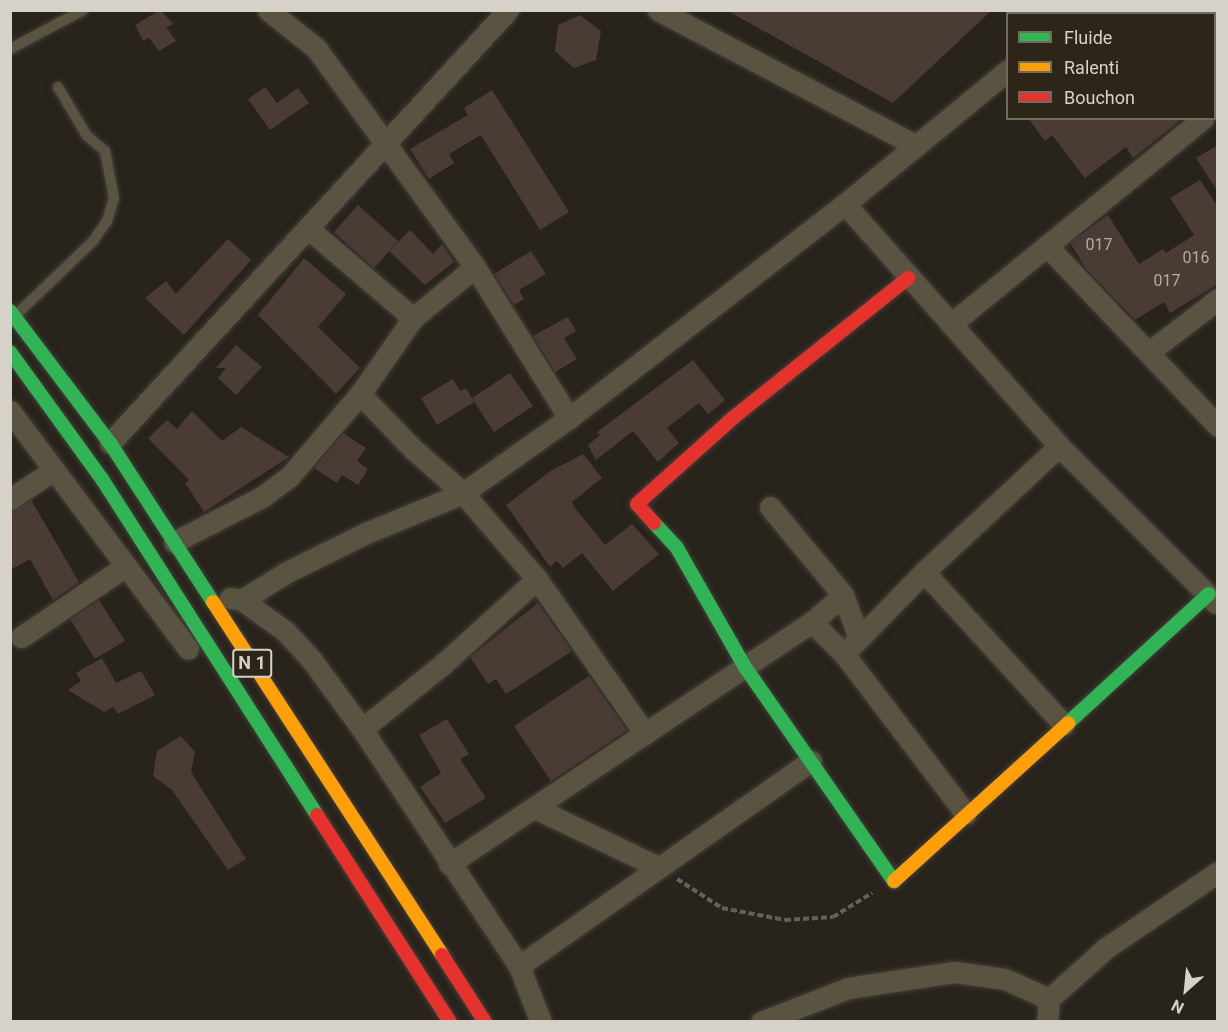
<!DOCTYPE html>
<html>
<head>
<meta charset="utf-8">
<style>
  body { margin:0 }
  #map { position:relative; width:1228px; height:1032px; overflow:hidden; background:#28241c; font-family:Roboto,sans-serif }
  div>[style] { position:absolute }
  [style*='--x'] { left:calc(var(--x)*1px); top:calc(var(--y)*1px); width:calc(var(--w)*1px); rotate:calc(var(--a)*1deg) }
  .building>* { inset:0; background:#4a3b35 }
  .path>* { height:4px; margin-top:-2px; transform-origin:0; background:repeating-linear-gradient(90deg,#656054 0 6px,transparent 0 9px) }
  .roads { filter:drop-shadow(0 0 2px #433f39) drop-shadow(0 0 2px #433f39) }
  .lane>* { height:10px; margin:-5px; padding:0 5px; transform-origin:5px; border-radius:5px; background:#5b5341 }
  .street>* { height:21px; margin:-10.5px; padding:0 10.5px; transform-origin:10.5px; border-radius:10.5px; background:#5b5341 }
  .fast>* { height:14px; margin:-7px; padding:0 7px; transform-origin:7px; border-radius:7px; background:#30b455 }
  .slow>* { height:14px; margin:-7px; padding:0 7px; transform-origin:7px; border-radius:7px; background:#ff9f0a }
  .jam>* { height:14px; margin:-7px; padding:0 7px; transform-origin:7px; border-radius:7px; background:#e5322d }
  span { translate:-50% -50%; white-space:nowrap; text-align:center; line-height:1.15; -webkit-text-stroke:4.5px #2c2518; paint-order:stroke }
  .number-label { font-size:16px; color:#b3aca4 }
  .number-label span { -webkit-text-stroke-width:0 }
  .shield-label span { padding:2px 4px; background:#2c2518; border:2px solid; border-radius:4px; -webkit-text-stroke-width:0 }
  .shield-label { font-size:18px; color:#d6d1c9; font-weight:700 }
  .frame { position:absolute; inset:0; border:12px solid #d6d1c9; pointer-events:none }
  .legend { position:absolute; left:1006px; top:12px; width:210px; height:108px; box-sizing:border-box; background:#2c2518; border:2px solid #706a5f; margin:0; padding:8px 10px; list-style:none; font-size:18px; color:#d6d1c9 }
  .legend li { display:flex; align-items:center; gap:12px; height:30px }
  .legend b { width:30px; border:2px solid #706a5f }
  .north { position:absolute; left:1156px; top:960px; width:60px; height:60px; -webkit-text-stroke:4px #2c2518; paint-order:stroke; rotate:207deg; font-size:16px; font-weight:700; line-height:24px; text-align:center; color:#d6d1c9 }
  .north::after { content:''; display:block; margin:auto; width:21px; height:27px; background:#d6d1c9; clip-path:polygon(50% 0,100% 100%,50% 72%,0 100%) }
</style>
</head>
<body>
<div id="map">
  <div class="building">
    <i style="clip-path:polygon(160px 10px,174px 24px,166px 27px,176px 41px,159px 51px,149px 38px,143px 41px,135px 25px)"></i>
    <i style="clip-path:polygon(726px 10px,992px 10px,893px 103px)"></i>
    <i style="clip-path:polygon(580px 15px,601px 31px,596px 60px,574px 68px,555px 51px,558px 25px)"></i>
    <i style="clip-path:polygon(265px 87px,277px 103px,298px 88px,309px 103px,270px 130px,248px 99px)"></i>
    <i style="clip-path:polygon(492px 90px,569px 212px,540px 230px,481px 135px,449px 154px,454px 163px,429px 179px,410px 149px,468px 115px,464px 108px)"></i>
    <i style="clip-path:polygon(1028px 118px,1183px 118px,1133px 158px,1126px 147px,1085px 178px,1052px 135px,1045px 141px)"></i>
    <i style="clip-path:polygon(1218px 145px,1218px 192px,1196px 158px)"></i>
    <i style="clip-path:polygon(1200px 180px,1218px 207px,1218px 284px,1170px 313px,1164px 302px,1135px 320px,1087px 270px,1070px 243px,1108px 215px,1139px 264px,1163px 249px,1166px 253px,1194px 235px,1170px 198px)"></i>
    <i style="clip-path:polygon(358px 205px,398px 241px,374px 268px,334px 232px)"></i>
    <i style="clip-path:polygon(410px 230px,433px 254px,442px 244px,454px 262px,425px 285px,389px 251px)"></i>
    <i style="clip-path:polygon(228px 239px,251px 260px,184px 335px,145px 298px,166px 281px,176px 294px)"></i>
    <i style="clip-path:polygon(531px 251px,546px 274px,519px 290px,524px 299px,514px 305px,494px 274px)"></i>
    <i style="clip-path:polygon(304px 258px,346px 294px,318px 327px,360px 368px,336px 394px,258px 315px)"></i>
    <i style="clip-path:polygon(568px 317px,576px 331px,564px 338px,577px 359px,555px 372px,533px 336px)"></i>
    <i style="clip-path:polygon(236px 345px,262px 367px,236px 395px,218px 378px,226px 368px,216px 368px)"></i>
    <i style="clip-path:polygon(693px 360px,725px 400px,708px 414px,699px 403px,667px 428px,679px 443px,658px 462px,633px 431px,596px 460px,588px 445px,600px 435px,597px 432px)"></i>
    <i style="clip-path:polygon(510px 373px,533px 406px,494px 432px,472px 398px)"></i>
    <i style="clip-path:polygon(453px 379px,460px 391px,466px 388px,474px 402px,437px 425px,421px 398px)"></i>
    <i style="clip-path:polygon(192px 411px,222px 441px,241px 427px,289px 457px,204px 512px,185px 483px,189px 480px,148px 438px,167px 420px,177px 429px)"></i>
    <i style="clip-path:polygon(343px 433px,366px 448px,357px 461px,368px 469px,358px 485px,342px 475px,337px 483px,314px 468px)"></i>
    <i style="clip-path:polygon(583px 454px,602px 478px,572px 502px,574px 507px,605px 545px,632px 524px,659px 554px,613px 591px,582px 553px,563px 568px,557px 561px,550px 567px,506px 505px,549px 472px)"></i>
    <i style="clip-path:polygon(31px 500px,79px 582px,53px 600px,30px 559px,10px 570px,10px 512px)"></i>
    <i style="clip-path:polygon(99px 600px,125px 641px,95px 659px,70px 619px)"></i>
    <i style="clip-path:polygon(538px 603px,572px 651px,506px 694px,496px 679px,488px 684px,470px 657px)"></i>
    <i style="clip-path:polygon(102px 658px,116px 683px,141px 671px,155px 695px,118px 714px,113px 707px,104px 712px,68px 690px,81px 681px,76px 673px)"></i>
    <i style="clip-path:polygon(589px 676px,627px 730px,551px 781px,514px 726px)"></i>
    <i style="clip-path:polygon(447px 719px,469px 754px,460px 759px,486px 798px,445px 823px,420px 787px,441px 773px,419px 735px)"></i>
    <i style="clip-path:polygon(181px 736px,195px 752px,191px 772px,246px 859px,228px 870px,172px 790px,153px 776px,157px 751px)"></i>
  </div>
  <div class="path">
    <i style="--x:677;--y:879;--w:54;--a:32.8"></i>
    <i style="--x:722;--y:908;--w:64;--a:10.8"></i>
    <i style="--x:785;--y:920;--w:48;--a:-3.6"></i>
    <i style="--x:833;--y:917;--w:46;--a:-31.6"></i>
  </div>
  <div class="roads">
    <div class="lane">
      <i style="--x:10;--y:49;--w:83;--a:-28.1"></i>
      <i style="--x:17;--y:314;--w:105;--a:-43.8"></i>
      <i style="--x:93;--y:241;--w:24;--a:-55"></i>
      <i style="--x:107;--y:221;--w:24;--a:-73"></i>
      <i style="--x:114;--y:198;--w:48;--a:-100.8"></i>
      <i style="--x:105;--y:151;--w:23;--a:-140"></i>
      <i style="--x:87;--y:136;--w:57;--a:-120.6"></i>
    </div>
    <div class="street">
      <i style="--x:268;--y:10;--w:61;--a:38.4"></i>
      <i style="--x:316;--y:48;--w:271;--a:54"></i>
      <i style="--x:475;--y:267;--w:178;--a:58.1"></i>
      <i style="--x:658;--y:10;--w:290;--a:27.7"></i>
      <i style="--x:1076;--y:14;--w:6;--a:-45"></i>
      <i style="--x:845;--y:204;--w:323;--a:48.5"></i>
      <i style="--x:1059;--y:446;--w:222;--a:45"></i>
      <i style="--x:310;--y:230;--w:135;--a:40.5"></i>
      <i style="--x:413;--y:318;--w:93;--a:124.9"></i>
      <i style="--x:360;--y:394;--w:76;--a:46.1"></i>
      <i style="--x:413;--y:449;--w:67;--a:41.3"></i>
      <i style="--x:463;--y:493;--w:113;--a:49.3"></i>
      <i style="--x:537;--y:579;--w:189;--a:55.1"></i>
      <i style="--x:1047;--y:246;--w:248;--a:46.5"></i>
      <i style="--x:413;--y:318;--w:80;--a:-39.4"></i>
      <i style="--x:951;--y:324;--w:326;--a:-39.2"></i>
      <i style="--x:1149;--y:352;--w:87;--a:-37.5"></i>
      <i style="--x:10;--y:411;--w:297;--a:53.2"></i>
      <i style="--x:110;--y:443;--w:588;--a:-47.41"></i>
      <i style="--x:10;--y:499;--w:53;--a:-33.4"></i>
      <i style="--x:770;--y:507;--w:114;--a:50.3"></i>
      <i style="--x:843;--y:595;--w:46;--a:69.6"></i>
      <i style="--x:174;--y:542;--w:99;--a:-27.1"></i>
      <i style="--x:262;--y:497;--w:34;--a:-37"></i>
      <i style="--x:289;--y:477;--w:109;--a:-49.5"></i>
      <i style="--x:924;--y:572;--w:207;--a:47.5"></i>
      <i style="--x:230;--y:598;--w:12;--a:9"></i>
      <i style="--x:242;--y:600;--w:53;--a:35.8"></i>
      <i style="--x:285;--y:631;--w:38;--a:47"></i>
      <i style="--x:311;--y:659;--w:87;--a:53.9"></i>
      <i style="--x:362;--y:729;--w:284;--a:56.5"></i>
      <i style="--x:519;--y:966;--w:60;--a:68.6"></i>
      <i style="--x:242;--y:600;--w:53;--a:-31.9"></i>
      <i style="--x:287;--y:572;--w:88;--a:-26.3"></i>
      <i style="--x:366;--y:533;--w:105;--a:-22.4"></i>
      <i style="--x:463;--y:493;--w:130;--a:-35.3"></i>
      <i style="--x:569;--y:418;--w:349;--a:-37.8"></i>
      <i style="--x:845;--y:204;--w:211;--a:-39.4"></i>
      <i style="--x:812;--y:622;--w:45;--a:45"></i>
      <i style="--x:844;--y:654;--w:201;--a:52.7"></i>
      <i style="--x:21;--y:637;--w:127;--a:-34.1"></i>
      <i style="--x:844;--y:654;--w:115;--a:-45.7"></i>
      <i style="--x:924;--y:572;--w:185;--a:-43"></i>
      <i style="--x:362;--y:729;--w:104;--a:-38.7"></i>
      <i style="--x:443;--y:664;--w:127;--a:-42.1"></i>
      <i style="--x:537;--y:809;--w:132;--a:25.6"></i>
      <i style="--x:449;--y:864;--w:436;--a:-33.7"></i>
      <i style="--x:812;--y:622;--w:41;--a:-41.1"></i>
      <i style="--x:519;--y:966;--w:357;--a:-35.1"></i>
      <i style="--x:761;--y:1022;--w:93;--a:-21.3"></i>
      <i style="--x:848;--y:988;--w:107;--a:-8.6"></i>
      <i style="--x:954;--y:972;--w:51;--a:7.8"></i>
      <i style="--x:1005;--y:979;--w:48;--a:24.4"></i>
      <i style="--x:1047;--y:1022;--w:23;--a:-85"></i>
      <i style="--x:1049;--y:999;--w:76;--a:-41.8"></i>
      <i style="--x:1106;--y:948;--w:135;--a:-34.2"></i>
    </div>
    <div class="fast">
      <i style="--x:10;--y:311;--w:166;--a:52.9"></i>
      <i style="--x:110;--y:443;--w:189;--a:57.1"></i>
      <i style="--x:10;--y:352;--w:157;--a:54.1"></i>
      <i style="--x:102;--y:479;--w:399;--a:57.4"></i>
      <i style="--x:654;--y:523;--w:34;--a:47"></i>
      <i style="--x:677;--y:548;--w:137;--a:60.3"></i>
      <i style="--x:745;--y:667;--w:261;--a:55.2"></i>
      <i style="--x:1068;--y:723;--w:191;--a:-42.5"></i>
    </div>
    <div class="slow">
      <i style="--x:213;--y:602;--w:421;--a:57"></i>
      <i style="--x:894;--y:881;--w:235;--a:-42.2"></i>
    </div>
    <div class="jam">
      <i style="--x:654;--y:523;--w:25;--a:-132"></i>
      <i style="--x:637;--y:504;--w:130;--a:-41.9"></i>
      <i style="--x:734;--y:417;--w:223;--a:-38.6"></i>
      <i style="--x:317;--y:815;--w:246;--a:57.3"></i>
      <i style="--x:442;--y:955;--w:80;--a:57.3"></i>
    </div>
  </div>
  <div class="number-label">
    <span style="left:1099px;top:245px">017</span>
    <span style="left:1196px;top:258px">016</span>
    <span style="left:1167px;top:281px">017</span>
  </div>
  <div class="shield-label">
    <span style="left:252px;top:663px">N 1</span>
  </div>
  <div class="frame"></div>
  <ul class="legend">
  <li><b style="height:8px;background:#30b455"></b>Fluide</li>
  <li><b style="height:8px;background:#ff9f0a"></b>Ralenti</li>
  <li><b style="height:8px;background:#e5322d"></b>Bouchon</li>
  </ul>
  <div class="north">N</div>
</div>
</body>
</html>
